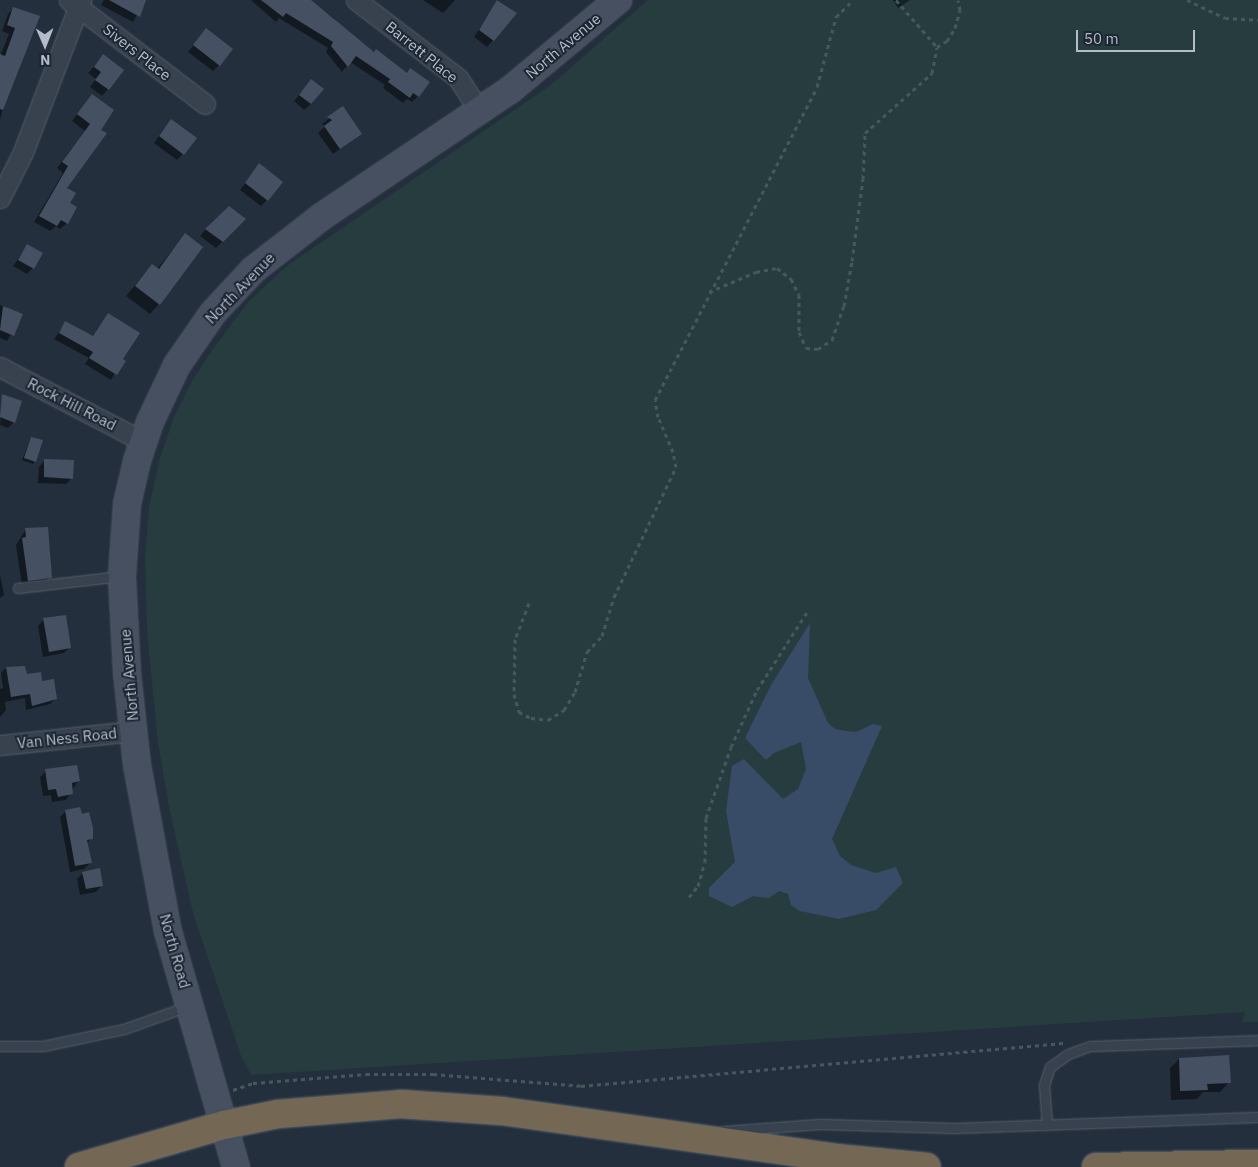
<!DOCTYPE html>
<html>
<head>
<meta charset="utf-8">
<style>
  body { margin:0 }
  #map { position:relative; width:1258px; height:1167px; overflow:hidden; background:#242f3e; font-family:"IBM Plex Sans",sans-serif }
  div>[style] { position:absolute }
  [style*='--x'] { left:calc(var(--x)*1px); top:calc(var(--y)*1px); width:calc(var(--w)*1px); rotate:calc(var(--a)*1deg) }
  .green>* { inset:0; background:#263c3f }
  .water>* { inset:0; background:#394c67 }
  .shadow>* { inset:0; background:#0007 }
  .building>* { inset:0; background:#455162 }
  .path>* { height:3px; margin-top:-1.5px; transform-origin:0; background:repeating-linear-gradient(90deg,#44595c 0 4px,transparent 0 8px) }
  .roads { filter:drop-shadow(0 0 1px #565f6c) drop-shadow(0 0 1px #565f6c) }
  .lane>* { height:9px; margin:-4.5px; padding:0 4.5px; transform-origin:4.5px; border-radius:4.5px; background:#38414e }
  .street>* { height:19px; margin:-9.5px; padding:0 9.5px; transform-origin:9.5px; border-radius:9.5px; background:#38414e }
  .secondary>* { height:26px; margin:-13px; padding:0 13px; transform-origin:13px; border-radius:13px; background:#465061 }
  .highway>* { height:28px; margin:-14px; padding:0 14px; transform-origin:14px; border-radius:14px; background:#746855 }
  span { translate:-50% -50%; white-space:nowrap; text-align:center; line-height:1.15; -webkit-text-stroke:4px #1d2633; paint-order:stroke }
  .street-label { font-size:15px; color:#b4bcc9 }
  .north { position:absolute; left:20px; top:20px; width:50px; height:50px; -webkit-text-stroke:4px #1d2633; paint-order:stroke; rotate:179deg; font-size:14px; font-weight:700; line-height:20px; text-align:center; color:#b4bcc9 }
  .north::after { content:''; display:block; margin:auto; width:18px; height:22px; background:#b4bcc9; clip-path:polygon(50% 0,100% 100%,50% 72%,0 100%) }
  .scale { position:absolute; left:1076px; top:30px; width:119px; height:22px; box-sizing:border-box; border:2px solid #b4bcc9; border-top:0; padding-left:6px; font-size:15px; line-height:18px; white-space:nowrap; color:#b4bcc9; -webkit-text-stroke:4px #1d2633; paint-order:stroke }
</style>
</head>
<body>
<div id="map">
  <div class="green">
    <i style="clip-path:polygon(648px 0,1258px 0,1258px 1022px,1242px 1022px,1245px 1012px,251px 1075px,241px 1056px,193px 913px,169px 807px,158px 743px,147px 632px,145px 557px,149px 508px,159px 461px,174px 417px,192px 381px,215px 346px,249px 301px,287px 266px,551px 85px)"></i>
  </div>
  <div class="water">
    <i style="clip-path:polygon(810px 623px,808px 678px,828px 723px,835px 729px,846px 731px,856px 732px,873px 724px,882px 726px,832px 839px,840px 856px,851px 865px,876px 873px,896px 867px,903px 883px,876px 910px,839px 919px,800px 911px,791px 905px,788px 894px,779px 891px,769px 898px,753px 896px,732px 907px,709px 896px,709px 888px,735px 862px,726px 811px,732px 766px,744px 759px,783px 799px,798px 789px,806px 769px,801px 742px,774px 753px,766px 760px,745px 738px,771px 685px)"></i>
  </div>
  <div class="shadow">
    <i style="clip-path:polygon(104px 0,145px 0,133px 22px,101px 5px)"></i>
    <i style="clip-path:polygon(251px 0,296px 0,317px 6px,335px 19px,332px 22px,406px 74px,410px 69px,418px 96px,412px 102px,407px 99px,403px 103px,383px 88px,385px 85px,350px 62px,342px 72px,326px 52px,328px 48px,279px 18px,276px 22px)"></i>
    <i style="clip-path:polygon(423px 0,455px 0,443px 13px)"></i>
    <i style="clip-path:polygon(498px 0,516px 13px,487px 47px,474px 37px)"></i>
    <i style="clip-path:polygon(893px 0,910px 0,898px 8px)"></i>
    <i style="clip-path:polygon(14px 8px,39px 17px,14px 82px,9px 87px,0 120px,0 56px,9px 34px,2px 31px,8px 14px)"></i>
    <i style="clip-path:polygon(206px 30px,219px 65px,213px 71px,188px 52px)"></i>
    <i style="clip-path:polygon(104px 56px,108px 89px,102px 96px,90px 87px,96px 79px,88px 73px)"></i>
    <i style="clip-path:polygon(311px 81px,311px 104px,304px 110px,294px 101px)"></i>
    <i style="clip-path:polygon(92px 96px,112px 111px,65px 188px,67px 223px,60px 229px,56px 226px,50px 231px,34px 222px,63px 173px,57px 168px,85px 131px,72px 121px)"></i>
    <i style="clip-path:polygon(343px 108px,361px 134px,333px 154px,318px 133px,325px 126px,322px 124px)"></i>
    <i style="clip-path:polygon(165px 127px,183px 154px,177px 160px,154px 143px)"></i>
    <i style="clip-path:polygon(259px 165px,267px 200px,261px 206px,240px 190px)"></i>
    <i style="clip-path:polygon(214px 220px,216px 222px,244px 220px,216px 248px,200px 236px)"></i>
    <i style="clip-path:polygon(185px 235px,159px 304px,150px 314px,126px 296px,152px 265px,157px 269px)"></i>
    <i style="clip-path:polygon(27px 246px,33px 268px,27px 274px,13px 266px)"></i>
    <i style="clip-path:polygon(0 305px,22px 315px,7px 341px,0 338px)"></i>
    <i style="clip-path:polygon(108px 314px,121px 360px,111px 380px,85px 364px,89px 358px,54px 339px,66px 323px,92px 337px)"></i>
    <i style="clip-path:polygon(3px 396px,14px 422px,8px 428px,0 425px)"></i>
    <i style="clip-path:polygon(31px 438px,35px 461px,33px 464px,22px 460px)"></i>
    <i style="clip-path:polygon(45px 460px,72px 478px,66px 484px,38px 483px,39px 467px)"></i>
    <i style="clip-path:polygon(26px 529px,50px 577px,44px 583px,22px 586px,16px 545px)"></i>
    <i style="clip-path:polygon(0 575px,4px 595px,0 598px)"></i>
    <i style="clip-path:polygon(44px 619px,70px 647px,64px 653px,43px 657px,38px 626px)"></i>
    <i style="clip-path:polygon(6px 668px,41px 682px,56px 698px,50px 704px,26px 710px,25px 698px,5px 702px,6px 710px,0 717px,0 689px,3px 688px,1px 673px)"></i>
    <i style="clip-path:polygon(46px 771px,78px 781px,66px 800px,52px 802px,51px 795px,43px 796px,40px 777px)"></i>
    <i style="clip-path:polygon(66px 811px,92px 838px,87px 843px,91px 862px,84px 869px,70px 872px,60px 817px)"></i>
    <i style="clip-path:polygon(83px 873px,102px 885px,96px 892px,80px 895px,77px 879px)"></i>
    <i style="clip-path:polygon(1179px 1059px,1229px 1082px,1220px 1092px,1203px 1092px,1197px 1099px,1171px 1100px,1170px 1068px)"></i>
  </div>
  <div class="building">
    <i style="clip-path:polygon(109px 0,146px 0,140px 17px)"></i>
    <i style="clip-path:polygon(261px 0,311px 0,374px 52px,376px 49px,407px 73px,410px 68px,430px 82px,419px 97px,413px 93px,410px 98px,388px 82px,390px 79px,356px 56px,348px 67px,331px 46px,333px 42px,286px 13px,283px 17px)"></i>
    <i style="clip-path:polygon(497px 0,517px 13px,494px 41px,479px 30px)"></i>
    <i style="clip-path:polygon(13px 7px,40px 16px,3px 110px,0 109px,0 54px,5px 56px,15px 28px,7px 25px)"></i>
    <i style="clip-path:polygon(206px 28px,233px 49px,220px 66px,193px 45px)"></i>
    <i style="clip-path:polygon(103px 54px,124px 70px,109px 90px,95px 80px,101px 72px,94px 67px)"></i>
    <i style="clip-path:polygon(311px 79px,324px 89px,311px 104px,299px 95px)"></i>
    <i style="clip-path:polygon(92px 94px,114px 110px,101px 130px,107px 133px,67px 188px,76px 193px,70px 203px,77px 207px,68px 224px,61px 220px,57px 226px,39px 216px,68px 166px,62px 162px,90px 124px,77px 114px)"></i>
    <i style="clip-path:polygon(343px 106px,362px 134px,340px 149px,324px 126px,332px 120px,327px 117px)"></i>
    <i style="clip-path:polygon(171px 119px,197px 138px,184px 155px,159px 136px)"></i>
    <i style="clip-path:polygon(259px 163px,283px 182px,268px 201px,245px 183px)"></i>
    <i style="clip-path:polygon(229px 206px,246px 219px,223px 242px,205px 229px)"></i>
    <i style="clip-path:polygon(185px 233px,203px 247px,160px 305px,135px 286px,152px 264px,159px 269px)"></i>
    <i style="clip-path:polygon(27px 244px,43px 253px,34px 269px,18px 260px)"></i>
    <i style="clip-path:polygon(3px 306px,23px 314px,14px 336px,0 330px)"></i>
    <i style="clip-path:polygon(108px 313px,140px 333px,123px 359px,126px 361px,117px 375px,89px 358px,93px 352px,59px 333px,65px 321px,93px 336px)"></i>
    <i style="clip-path:polygon(2px 394px,22px 401px,15px 423px,0 417px)"></i>
    <i style="clip-path:polygon(31px 437px,43px 440px,36px 462px,24px 458px)"></i>
    <i style="clip-path:polygon(44px 459px,74px 460px,73px 479px,44px 477px)"></i>
    <i style="clip-path:polygon(48px 527px,52px 578px,28px 581px,22px 538px,26px 537px,25px 528px)"></i>
    <i style="clip-path:polygon(66px 615px,71px 648px,49px 652px,43px 618px)"></i>
    <i style="clip-path:polygon(25px 666px,27px 674px,41px 672px,42px 681px,54px 679px,57px 699px,32px 706px,30px 694px,11px 697px,6px 667px)"></i>
    <i style="clip-path:polygon(77px 765px,80px 781px,72px 783px,73px 794px,58px 797px,56px 789px,48px 790px,45px 769px)"></i>
    <i style="clip-path:polygon(80px 807px,82px 814px,89px 812px,93px 828px,93px 839px,87px 840px,92px 863px,75px 866px,65px 810px)"></i>
    <i style="clip-path:polygon(100px 868px,103px 886px,86px 889px,82px 872px)"></i>
    <i style="clip-path:polygon(1229px 1055px,1231px 1083px,1207px 1084px,1208px 1090px,1180px 1091px,1179px 1058px)"></i>
  </div>
  <div class="path">
    <i style="--x:896;--y:0;--w:62;--a:48.9"></i>
    <i style="--x:937;--y:47;--w:12;--a:-31"></i>
    <i style="--x:947;--y:41;--w:15;--a:-58"></i>
    <i style="--x:955;--y:28;--w:19;--a:-74"></i>
    <i style="--x:960;--y:10;--w:10;--a:-101"></i>
    <i style="--x:1187;--y:0;--w:42;--a:25.3"></i>
    <i style="--x:1225;--y:18;--w:33;--a:3"></i>
    <i style="--x:709;--y:292;--w:51;--a:-23.1"></i>
    <i style="--x:756;--y:272;--w:21;--a:-11"></i>
    <i style="--x:777;--y:268;--w:18;--a:38"></i>
    <i style="--x:791;--y:279;--w:18;--a:63"></i>
    <i style="--x:799;--y:295;--w:37;--a:90"></i>
    <i style="--x:799;--y:332;--w:17;--a:66"></i>
    <i style="--x:806;--y:348;--w:12;--a:5"></i>
    <i style="--x:818;--y:349;--w:17;--a:-33"></i>
    <i style="--x:832;--y:340;--w:36;--a:-71"></i>
    <i style="--x:844;--y:306;--w:46;--a:-79.9"></i>
    <i style="--x:852;--y:261;--w:83;--a:-82.4"></i>
    <i style="--x:863;--y:179;--w:46;--a:-87.5"></i>
    <i style="--x:865;--y:133;--w:90;--a:-41.8"></i>
    <i style="--x:932;--y:73;--w:26;--a:-79"></i>
    <i style="--x:529;--y:603;--w:39;--a:111"></i>
    <i style="--x:515;--y:639;--w:55;--a:91"></i>
    <i style="--x:514;--y:694;--w:19;--a:74"></i>
    <i style="--x:519;--y:712;--w:13;--a:27"></i>
    <i style="--x:531;--y:718;--w:17;--a:7"></i>
    <i style="--x:548;--y:720;--w:19;--a:-32"></i>
    <i style="--x:564;--y:710;--w:21;--a:-59"></i>
    <i style="--x:575;--y:692;--w:42;--a:-73.3"></i>
    <i style="--x:587;--y:652;--w:22;--a:-47"></i>
    <i style="--x:602;--y:636;--w:41;--a:-72.9"></i>
    <i style="--x:614;--y:597;--w:144;--a:-64.5"></i>
    <i style="--x:676;--y:467;--w:15;--a:-101"></i>
    <i style="--x:673;--y:452;--w:38;--a:-113"></i>
    <i style="--x:658;--y:417;--w:17;--a:-100"></i>
    <i style="--x:655;--y:400;--w:352;--a:-62.6"></i>
    <i style="--x:817;--y:87;--w:73;--a:-74.8"></i>
    <i style="--x:836;--y:17;--w:24;--a:-45"></i>
    <i style="--x:689;--y:897;--w:14;--a:-51"></i>
    <i style="--x:698;--y:886;--w:25;--a:-74"></i>
    <i style="--x:705;--y:862;--w:44;--a:-88.7"></i>
    <i style="--x:706;--y:818;--w:75;--a:-70.6"></i>
    <i style="--x:731;--y:747;--w:63;--a:-65.5"></i>
    <i style="--x:757;--y:690;--w:96;--a:-57.3"></i>
    <i style="--x:233;--y:1090;--w:21;--a:-19"></i>
    <i style="--x:253;--y:1083;--w:113;--a:-4.6"></i>
    <i style="--x:366;--y:1074;--w:67;--a:0"></i>
    <i style="--x:433;--y:1074;--w:148;--a:4.6"></i>
    <i style="--x:581;--y:1086;--w:484;--a:-5.1"></i>
  </div>
  <div class="roads">
    <div class="lane">
      <i style="--x:18;--y:588;--w:103;--a:-6.7"></i>
      <i style="--x:0;--y:1046;--w:43;--a:0"></i>
      <i style="--x:43;--y:1046;--w:83;--a:-11.9"></i>
      <i style="--x:124;--y:1029;--w:68;--a:-19.8"></i>
      <i style="--x:1047;--y:1125;--w:40;--a:-94.3"></i>
      <i style="--x:1044;--y:1085;--w:19;--a:-72"></i>
      <i style="--x:1050;--y:1067;--w:22;--a:-36"></i>
      <i style="--x:1068;--y:1054;--w:23;--a:-20"></i>
      <i style="--x:1090;--y:1046;--w:168;--a:-2"></i>
      <i style="--x:724;--y:1131;--w:96;--a:-4.2"></i>
      <i style="--x:820;--y:1124;--w:135;--a:1.7"></i>
      <i style="--x:955;--y:1128;--w:303;--a:-2.1"></i>
    </div>
    <div class="street">
      <i style="--x:69;--y:0;--w:171;--a:37.4"></i>
      <i style="--x:356;--y:0;--w:128;--a:37.4"></i>
      <i style="--x:458;--y:78;--w:40;--a:57.1"></i>
      <i style="--x:0;--y:198;--w:51;--a:-63.4"></i>
      <i style="--x:23;--y:152;--w:163;--a:-69.1"></i>
      <i style="--x:0;--y:367;--w:162;--a:27.5"></i>
      <i style="--x:0;--y:745;--w:134;--a:-6"></i>
    </div>
    <div class="secondary">
      <i style="--x:236;--y:1167;--w:245;--a:-106.1"></i>
      <i style="--x:168;--y:932;--w:170;--a:-100.5"></i>
      <i style="--x:137;--y:765;--w:93;--a:-96.2"></i>
      <i style="--x:127;--y:673;--w:97;--a:-93"></i>
      <i style="--x:122;--y:576;--w:72;--a:-86"></i>
      <i style="--x:127;--y:504;--w:44;--a:-76.9"></i>
      <i style="--x:137;--y:461;--w:41;--a:-71.6"></i>
      <i style="--x:150;--y:422;--w:63;--a:-64.7"></i>
      <i style="--x:177;--y:365;--w:63;--a:-55.3"></i>
      <i style="--x:213;--y:313;--w:59;--a:-47.1"></i>
      <i style="--x:253;--y:270;--w:86;--a:-37.9"></i>
      <i style="--x:321;--y:217;--w:228;--a:-33.9"></i>
      <i style="--x:510;--y:90;--w:141;--a:-39.8"></i>
    </div>
    <div class="highway">
      <i style="--x:79;--y:1167;--w:151;--a:-16.2"></i>
      <i style="--x:224;--y:1125;--w:55;--a:-11.5"></i>
      <i style="--x:278;--y:1114;--w:123;--a:-4.6"></i>
      <i style="--x:401;--y:1104;--w:101;--a:4"></i>
      <i style="--x:502;--y:1111;--w:337;--a:8"></i>
      <i style="--x:836;--y:1158;--w:91;--a:5.6"></i>
      <i style="--x:1096;--y:1167;--w:162;--a:-1.1"></i>
    </div>
  </div>
  <div class="street-label">
    <span style="left:563px;top:46px;rotate:-40deg">North Avenue</span>
    <span style="left:137px;top:52px;rotate:38deg">Sivers Place</span>
    <span style="left:422px;top:52px;rotate:39deg">Barrett Place</span>
    <span style="left:240px;top:288px;rotate:-46deg">North Avenue</span>
    <span style="left:72px;top:404px;rotate:27deg">Rock Hill Road</span>
    <span style="left:129px;top:675px;rotate:-95deg">North Avenue</span>
    <span style="left:67px;top:738px;rotate:-6deg">Van Ness Road</span>
    <span style="left:175px;top:951px;rotate:74deg">North Road</span>
  </div>
  <div class="north">N</div>
  <div class="scale">50 m</div>
</div>
</body>
</html>
